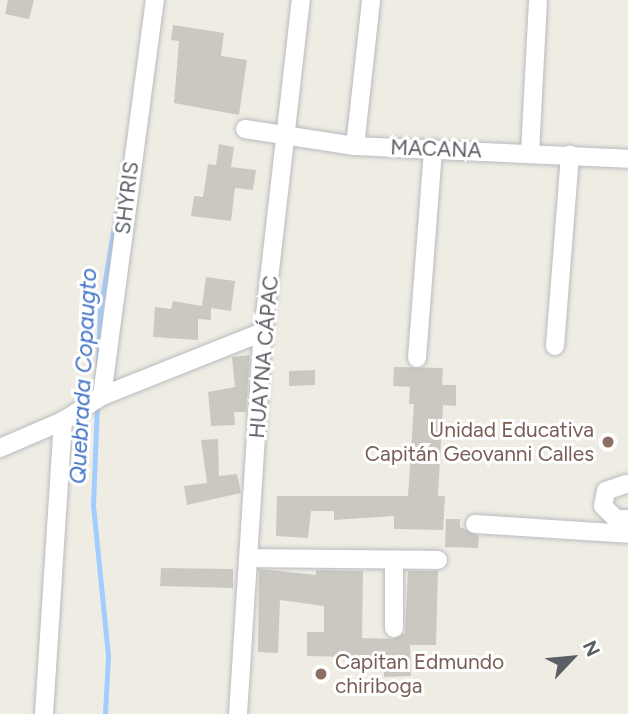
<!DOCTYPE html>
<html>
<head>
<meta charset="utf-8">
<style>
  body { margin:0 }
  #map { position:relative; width:628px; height:714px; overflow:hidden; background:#efede3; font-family:Figtree,sans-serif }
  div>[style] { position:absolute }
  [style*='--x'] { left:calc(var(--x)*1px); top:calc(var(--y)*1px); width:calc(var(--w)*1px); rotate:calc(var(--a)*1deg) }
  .stream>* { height:5px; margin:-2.5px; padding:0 2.5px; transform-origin:2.5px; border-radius:2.5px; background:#a3ccff }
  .building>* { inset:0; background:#cac8c0 }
  .roads { filter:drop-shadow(0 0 2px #b8bbc0) drop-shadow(0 0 2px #b8bbc0) }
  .minor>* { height:18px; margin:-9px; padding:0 9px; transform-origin:9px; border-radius:9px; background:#fff }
  .dots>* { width:19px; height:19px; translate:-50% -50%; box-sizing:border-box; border:4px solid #fff; border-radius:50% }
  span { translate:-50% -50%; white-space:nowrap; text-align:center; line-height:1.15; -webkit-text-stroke:6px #fff; paint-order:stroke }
  .street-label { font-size:21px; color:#5b5e65 }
  .education-label { font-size:21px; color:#785e54 }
  .right { translate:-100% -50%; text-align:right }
  .left { translate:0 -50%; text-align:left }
  .water-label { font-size:23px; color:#4273c6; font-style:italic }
  .north { position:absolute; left:537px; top:623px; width:70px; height:70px; -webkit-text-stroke:5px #fff; paint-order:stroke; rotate:64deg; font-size:19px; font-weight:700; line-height:28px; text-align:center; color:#5b5e65 }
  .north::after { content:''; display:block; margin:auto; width:24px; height:32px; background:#5b5e65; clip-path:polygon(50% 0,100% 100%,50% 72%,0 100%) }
</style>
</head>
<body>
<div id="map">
  <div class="stream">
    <i style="--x:98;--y:364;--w:54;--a:-87.9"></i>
    <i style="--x:100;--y:310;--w:139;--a:-80.5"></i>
    <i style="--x:97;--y:405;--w:100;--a:92.3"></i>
    <i style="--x:93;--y:505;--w:152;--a:84.3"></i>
    <i style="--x:108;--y:656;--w:58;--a:93"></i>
  </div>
  <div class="building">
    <i style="clip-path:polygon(8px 0,34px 0,29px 19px,5px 14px)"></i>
    <i style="clip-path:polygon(173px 25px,224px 33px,221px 56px,247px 60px,239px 115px,174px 103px,179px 41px,171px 40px)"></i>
    <i style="clip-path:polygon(219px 144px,234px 147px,231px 167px,256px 170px,253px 190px,235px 188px,231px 221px,191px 216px,194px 196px,203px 197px,208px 164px,216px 165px)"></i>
    <i style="clip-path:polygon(206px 277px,235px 281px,231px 311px,211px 308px,211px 320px,198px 319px,198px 340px,153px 337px,155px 307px,171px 309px,173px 301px,202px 306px)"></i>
    <i style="clip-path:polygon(250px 355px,246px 412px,234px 412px,235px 425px,211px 426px,208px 392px,235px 387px,232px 357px)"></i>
    <i style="clip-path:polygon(394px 367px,443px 368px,442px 385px,456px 385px,456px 406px,443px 405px,438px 496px,445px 496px,443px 530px,394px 529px,394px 516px,334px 520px,334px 511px,311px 511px,308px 538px,276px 536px,277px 496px,408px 496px,414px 404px,409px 404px,410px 387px,393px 386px)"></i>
    <i style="clip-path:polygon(315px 370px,315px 385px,289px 386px,289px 371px)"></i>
    <i style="clip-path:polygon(218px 439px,219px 476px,237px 474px,241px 493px,187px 505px,184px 486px,207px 483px,201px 440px)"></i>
    <i style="clip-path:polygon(446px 519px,460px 519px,460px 527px,479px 536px,478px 548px,445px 547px)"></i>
    <i style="clip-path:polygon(161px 568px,233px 569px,233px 588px,160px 586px)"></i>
    <i style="clip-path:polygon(259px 569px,316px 575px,316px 570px,363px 571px,362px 638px,393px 639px,405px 633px,408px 571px,438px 571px,436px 645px,410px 645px,411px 676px,384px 677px,384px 658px,307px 656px,307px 632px,324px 632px,324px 606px,280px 600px,278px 653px,258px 652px)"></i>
  </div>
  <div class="roads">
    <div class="minor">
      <i style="--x:245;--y:129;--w:111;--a:8.8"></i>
      <i style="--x:355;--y:146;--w:273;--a:2.7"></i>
      <i style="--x:355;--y:146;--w:147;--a:-83.7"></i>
      <i style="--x:530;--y:153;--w:153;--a:-87"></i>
      <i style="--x:555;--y:346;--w:192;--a:-85.5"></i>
      <i style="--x:417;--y:358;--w:210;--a:-85.6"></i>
      <i style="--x:102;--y:396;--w:400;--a:-82.4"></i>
      <i style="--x:0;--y:448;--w:69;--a:-23.2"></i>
      <i style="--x:63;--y:421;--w:46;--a:-32.7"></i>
      <i style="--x:102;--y:396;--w:173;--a:-21.7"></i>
      <i style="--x:626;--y:484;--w:21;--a:161"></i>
      <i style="--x:606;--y:491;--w:15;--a:101"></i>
      <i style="--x:603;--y:506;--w:18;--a:45"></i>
      <i style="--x:616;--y:519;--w:12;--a:0"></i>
      <i style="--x:475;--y:524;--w:153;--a:3.7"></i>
      <i style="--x:249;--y:558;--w:189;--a:0.6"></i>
      <i style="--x:394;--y:628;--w:68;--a:-90"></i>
      <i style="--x:44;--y:714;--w:294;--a:-86.3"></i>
      <i style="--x:238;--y:714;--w:383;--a:-86.3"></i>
      <i style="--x:263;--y:332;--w:334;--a:-83.5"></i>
    </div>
  </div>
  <div class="dots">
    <i style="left:608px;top:442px;background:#8d6e63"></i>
    <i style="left:321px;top:674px;background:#8d6e63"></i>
  </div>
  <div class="street-label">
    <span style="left:436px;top:149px;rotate:2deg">MACANA</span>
    <span style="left:127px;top:198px;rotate:-83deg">SHYRIS</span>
    <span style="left:264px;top:357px;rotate:-85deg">HUAYNA CÁPAC</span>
  </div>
  <div class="education-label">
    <span class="right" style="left:594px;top:442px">Unidad Educativa<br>Capitán Geovanni Calles</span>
    <span class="left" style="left:335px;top:674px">Capitan Edmundo<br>chiriboga</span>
  </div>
  <div class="water-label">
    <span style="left:83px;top:376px;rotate:-87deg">Quebrada Copaugto</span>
  </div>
  <div class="north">N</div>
</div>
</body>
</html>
